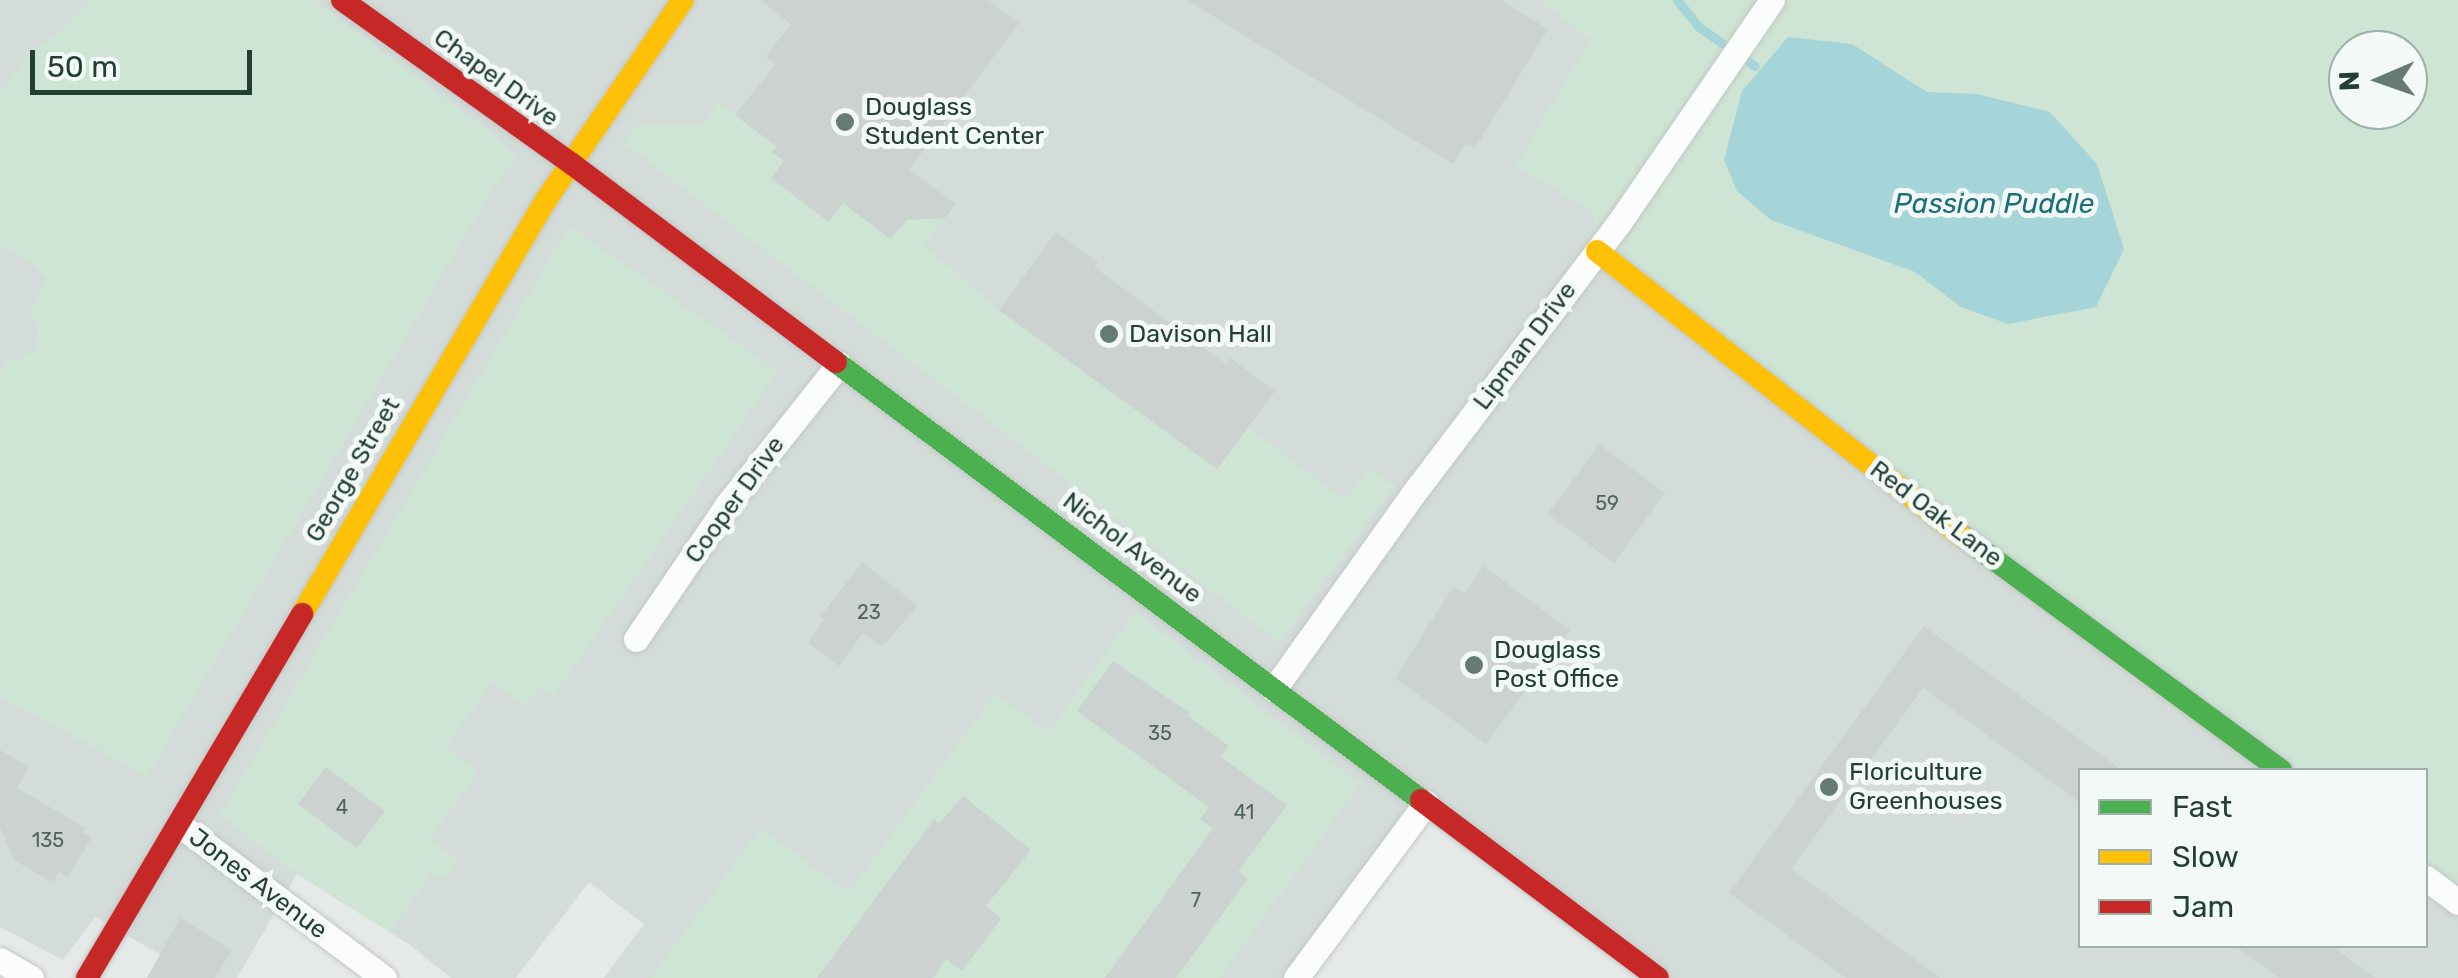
<!DOCTYPE html>
<html>
<head>
<meta charset="utf-8">
<style>
  body { margin:0 }
  #map { position:relative; width:2458px; height:978px; overflow:hidden; background:#e5eae8; font-family:Rubik,sans-serif }
  div>[style] { position:absolute }
  [style*='--x'] { left:calc(var(--x)*1px); top:calc(var(--y)*1px); width:calc(var(--w)*1px); rotate:calc(var(--a)*1deg) }
  .built>* { inset:0; background:#d3dcd8 }
  .green>* { inset:0; background:#cee4d4 }
  .water>* { inset:0; background:#a5d4d9 }
  .stream>* { height:9px; margin:-4.5px; padding:0 4.5px; transform-origin:4.5px; border-radius:4.5px; background:#a5d4d9 }
  .building>* { inset:0; background:#ccd2cf }
  .roads { filter:drop-shadow(0 0 2px #c2c7c5) drop-shadow(0 0 2px #c2c7c5) }
  .street>* { height:25px; margin:-12.5px; padding:0 12.5px; transform-origin:12.5px; border-radius:12.5px; background:#fbfcfc }
  .fast>* { height:22px; margin:-11px; padding:0 11px; transform-origin:11px; border-radius:11px; background:#4caf50 }
  .slow>* { height:22px; margin:-11px; padding:0 11px; transform-origin:11px; border-radius:11px; background:#ffc107 }
  .jam>* { height:22px; margin:-11px; padding:0 11px; transform-origin:11px; border-radius:11px; background:#c62828 }
  .dots>* { width:28px; height:28px; translate:-50% -50%; box-sizing:border-box; border:5px solid #f3f9f6; border-radius:50% }
  span { translate:-50% -50%; white-space:nowrap; text-align:center; line-height:1.15; -webkit-text-stroke:10px #f3f9f6; paint-order:stroke }
  .number-label { font-size:20px; color:#4d645d }
  .number-label span { -webkit-text-stroke-width:0 }
  .street-label { font-size:25px; color:#223f36 }
  .poi-label { font-size:25px; color:#223f36 }
  .left { translate:0 -50%; text-align:left }
  .water-label { font-size:28px; color:#1a6f7d; font-style:italic }
  .legend { position:absolute; left:2078px; top:768px; width:350px; height:180px; box-sizing:border-box; background:#f3f9f6; border:2px solid #9fafa9; margin:0; padding:12px 18px; list-style:none; font-size:30px; color:#223f36 }
  .legend li { display:flex; align-items:center; gap:20px; height:50px }
  .legend b { width:50px; border:2px solid #9fafa9 }
  .north { position:absolute; left:2328px; top:30px; width:100px; height:100px; box-sizing:border-box; background:#f3f9f6; border:2px solid #9fafa9; border-radius:50%; rotate:268deg; font-size:28px; font-weight:700; line-height:40px; text-align:center; color:#223f36 }
  .north::after { content:''; display:block; margin:auto; width:35px; height:45px; background:#667b74; clip-path:polygon(50% 0,100% 100%,50% 72%,0 100%) }
  .scale { position:absolute; left:30px; top:50px; width:222px; height:45px; box-sizing:border-box; border:5px solid #223f36; border-top:0; padding-left:12px; font-size:30px; line-height:35px; white-space:nowrap; color:#223f36; -webkit-text-stroke:8px #f3f9f6; paint-order:stroke }
</style>
</head>
<body>
<div id="map">
  <div class="built">
    <i style="clip-path:polygon(evenodd,0 0,2458px 0,2458px 978px,1663px 978px,1426px 803px,1290px 978px,604px 978px,644px 924px,589px 882px,516px 978px,451px 978px,410px 945px,297px 874px,237px 978px,201px 978px,95px 917px,63px 960px,0 927px,0 0,2348px 50px,2408px 50px,2408px 110px,2348px 110px,2348px 50px,0 0,2080px 770px,2426px 770px,2426px 946px,2080px 946px,2080px 770px)"></i>
  </div>
  <div class="green">
    <i style="clip-path:polygon(92px 0,314px 0,488px 130px,517px 157px,496px 184px,147px 776px,0 697px,0 375px,7px 361px,19px 361px,36px 348px,38px 325px,30px 311px,47px 279px,31px 263px,0 245px,0 94px,27px 56px,61px 31px)"></i>
    <i style="clip-path:polygon(evenodd,1539px 0,2458px 0,2458px 902px,2426px 877px,2426px 770px,2287px 770px,1598px 243px,1594px 213px,1516px 166px,1590px 39px,1539px 0,2348px 50px,2408px 50px,2408px 110px,2348px 110px,2348px 50px)"></i>
    <i style="clip-path:polygon(719px 102px,777px 147px,773px 153px,784px 161px,771px 179px,828px 221px,843px 203px,890px 239px,907px 220px,945px 218px,924px 246px,999px 310px,1217px 469px,1248px 427px,1344px 500px,1371px 469px,1394px 487px,1279px 642px,624px 143px,636px 126px,702px 125px)"></i>
    <i style="clip-path:polygon(569px 226px,778px 371px,553px 697px,539px 687px,525px 706px,493px 683px,445px 747px,478px 772px,429px 839px,457px 860px,444px 879px,432px 873px,390px 932px,296px 873px,220px 815px)"></i>
    <i style="clip-path:polygon(1135px 612px,1360px 784px,1220px 978px,651px 978px,761px 828px,849px 893px,995px 694px,1049px 732px)"></i>
  </div>
  <div class="water">
    <i style="clip-path:polygon(1788px 37px,1852px 44px,1927px 92px,1977px 94px,2050px 112px,2097px 164px,2124px 249px,2096px 307px,2008px 324px,1961px 307px,1915px 272px,1771px 220px,1737px 191px,1724px 160px,1742px 91px)"></i>
  </div>
  <div class="stream">
    <i style="--x:1677;--y:0;--w:35;--a:51"></i>
    <i style="--x:1699;--y:27;--w:28;--a:35"></i>
    <i style="--x:1749;--y:62;--w:7;--a:34"></i>
  </div>
  <div class="building">
    <i style="clip-path:polygon(760px 0,988px 0,1019px 23px,909px 170px,956px 204px,945px 218px,907px 220px,890px 239px,843px 203px,829px 222px,771px 178px,784px 161px,772px 152px,777px 147px,735px 115px,776px 64px,766px 56px,791px 24px)"></i>
    <i style="clip-path:polygon(1187px 0,1501px 0,1548px 29px,1475px 148px,1466px 143px,1453px 164px)"></i>
    <i style="clip-path:polygon(1056px 232px,1098px 262px,1094px 267px,1226px 364px,1230px 358px,1275px 391px,1217px 469px,999px 310px)"></i>
    <i style="clip-path:polygon(1599px 444px,1665px 493px,1614px 563px,1548px 514px)"></i>
    <i style="clip-path:polygon(862px 562px,918px 606px,882px 647px,863px 633px,839px 666px,808px 643px,824px 620px,820px 617px)"></i>
    <i style="clip-path:polygon(1483px 566px,1570px 630px,1486px 744px,1395px 678px,1453px 587px,1465px 593px)"></i>
    <i style="clip-path:polygon(1924px 626px,2122px 770px,2080px 770px,2080px 803px,1923px 688px,1791px 869px,1941px 978px,1846px 978px,1729px 893px)"></i>
    <i style="clip-path:polygon(1113px 661px,1190px 713px,1188px 716px,1229px 746px,1221px 757px,1287px 805px,1238px 872px,1248px 879px,1176px 978px,1105px 978px,1213px 828px,1200px 819px,1209px 807px,1077px 711px)"></i>
    <i style="clip-path:polygon(0 750px,29px 767px,17px 788px,86px 828px,83px 833px,92px 837px,68px 877px,59px 872px,53px 882px,15px 861px,0 828px)"></i>
    <i style="clip-path:polygon(326px 767px,385px 811px,357px 848px,298px 804px)"></i>
    <i style="clip-path:polygon(963px 796px,1031px 850px,986px 906px,1001px 919px,962px 971px,946px 959px,933px 978px,817px 978px,934px 819px,939px 824px)"></i>
    <i style="clip-path:polygon(180px 918px,232px 950px,215px 978px,147px 978px)"></i>
    <i style="clip-path:polygon(2235px 946px,2332px 946px,2375px 978px,2279px 978px)"></i>
  </div>
  <div class="roads">
    <div class="street">
      <i style="--x:636;--y:639;--w:162;--a:-55.8"></i>
      <i style="--x:727;--y:505;--w:180;--a:-51.5"></i>
      <i style="--x:1274;--y:689;--w:249;--a:-54.5"></i>
      <i style="--x:1419;--y:486;--w:329;--a:-52.8"></i>
      <i style="--x:1618;--y:224;--w:272;--a:-55.5"></i>
      <i style="--x:180;--y:825;--w:255;--a:36.9"></i>
      <i style="--x:2426;--y:878;--w:40;--a:37"></i>
      <i style="--x:0;--y:960;--w:36;--a:30"></i>
      <i style="--x:1296;--y:978;--w:218;--a:-53.4"></i>
    </div>
    <div class="fast">
      <i style="--x:836;--y:362;--w:731;--a:36.82"></i>
      <i style="--x:1962;--y:536;--w:396;--a:36.3"></i>
    </div>
    <div class="slow">
      <i style="--x:1597;--y:251;--w:463;--a:38"></i>
      <i style="--x:302;--y:614;--w:481;--a:-59.5"></i>
      <i style="--x:546;--y:200;--w:242;--a:-55.6"></i>
    </div>
    <div class="jam">
      <i style="--x:342;--y:0;--w:282;--a:35.5"></i>
      <i style="--x:572;--y:164;--w:330;--a:36.9"></i>
      <i style="--x:1421;--y:800;--w:296;--a:36.9"></i>
      <i style="--x:87;--y:978;--w:423;--a:-59.4"></i>
    </div>
  </div>
  <div class="dots">
    <i style="left:845px;top:122px;background:#667b74"></i>
    <i style="left:1109px;top:334px;background:#667b74"></i>
    <i style="left:1474px;top:665px;background:#667b74"></i>
    <i style="left:1829px;top:787px;background:#667b74"></i>
  </div>
  <div class="number-label">
    <span style="left:1607px;top:503px">59</span>
    <span style="left:869px;top:612px">23</span>
    <span style="left:1160px;top:733px">35</span>
    <span style="left:342px;top:807px">4</span>
    <span style="left:1244px;top:812px">41</span>
    <span style="left:48px;top:840px">135</span>
    <span style="left:1196px;top:900px">7</span>
  </div>
  <div class="street-label">
    <span style="left:496px;top:78px;rotate:36deg">Chapel Drive</span>
    <span style="left:1525px;top:346px;rotate:-53deg">Lipman Drive</span>
    <span style="left:353px;top:470px;rotate:-60deg">George Street</span>
    <span style="left:735px;top:500px;rotate:-54deg">Cooper Drive</span>
    <span style="left:1936px;top:514px;rotate:37deg">Red Oak Lane</span>
    <span style="left:1132px;top:548px;rotate:37deg">Nichol Avenue</span>
    <span style="left:258px;top:884px;rotate:37deg">Jones Avenue</span>
  </div>
  <div class="poi-label">
    <span class="left" style="left:865px;top:122px">Douglass<br>Student Center</span>
    <span class="left" style="left:1129px;top:334px">Davison Hall</span>
    <span class="left" style="left:1494px;top:665px">Douglass<br>Post Office</span>
    <span class="left" style="left:1849px;top:787px">Floriculture<br>Greenhouses</span>
  </div>
  <div class="water-label">
    <span style="left:1994px;top:204px">Passion Puddle</span>
  </div>
  <ul class="legend">
  <li><b style="height:12px;background:#4caf50"></b>Fast</li>
  <li><b style="height:12px;background:#ffc107"></b>Slow</li>
  <li><b style="height:12px;background:#c62828"></b>Jam</li>
  </ul>
  <div class="north">N</div>
  <div class="scale">50 m</div>
</div>
</body>
</html>
